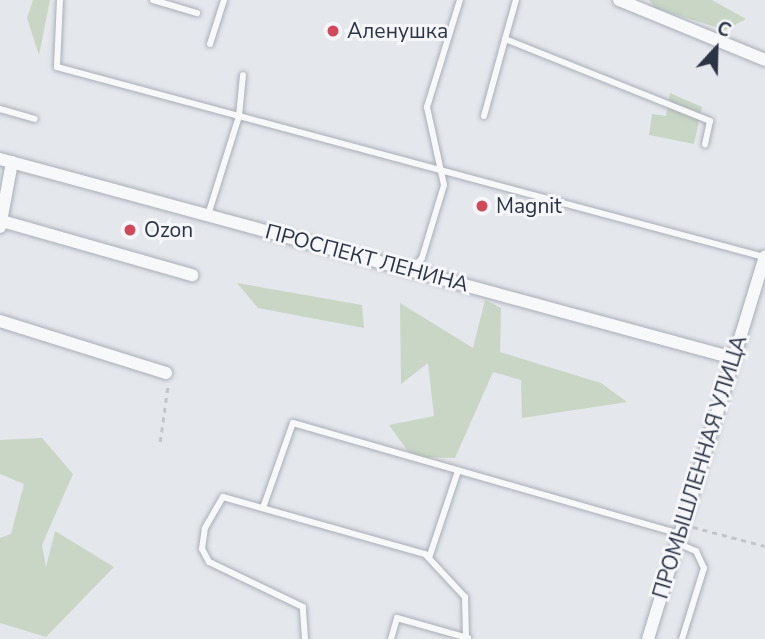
<!DOCTYPE html>
<html>
<head>
<meta charset="utf-8">
<style>
  body { margin:0 }
  #map { position:relative; width:765px; height:639px; overflow:hidden; background:#e4e7ec; font-family:"Nunito Sans",sans-serif }
  div>[style] { position:absolute }
  [style*='--x'] { left:calc(var(--x)*1px); top:calc(var(--y)*1px); width:calc(var(--w)*1px); rotate:calc(var(--a)*1deg) }
  .green>* { inset:0; background:#c9d6c5 }
  .path>* { height:2.5px; margin-top:-1.25px; transform-origin:0; background:repeating-linear-gradient(90deg,#c2c5cb 0 5px,transparent 0 10px) }
  .roads { filter:drop-shadow(0 0 2px #a9aeb7) drop-shadow(0 0 2px #a9aeb7) }
  .lane>* { height:6px; margin:-3px; padding:0 3px; transform-origin:3px; border-radius:3px; background:#f7f8fa }
  .street>* { height:12px; margin:-6px; padding:0 6px; transform-origin:6px; border-radius:6px; background:#f7f8fa }
  .dots>* { width:19px; height:19px; translate:-50% -50%; box-sizing:border-box; border:4px solid #f4f6f9; border-radius:50% }
  span { translate:-50% -50%; white-space:nowrap; text-align:center; line-height:1.15; -webkit-text-stroke:6px #f4f6f9; paint-order:stroke }
  .poi-label { font-size:21px; color:#2b3445 }
  .left { translate:0 -50%; text-align:left }
  .street-label { font-size:21px; color:#2b3445 }
  .north { position:absolute; left:681px; top:14px; width:70px; height:70px; -webkit-text-stroke:5px #f4f6f9; paint-order:stroke; rotate:22deg; font-size:19px; font-weight:700; line-height:28px; text-align:center; color:#2b3445 }
  .north::after { content:''; display:block; margin:auto; width:24px; height:32px; background:#2b3445; clip-path:polygon(50% 0,100% 100%,50% 72%,0 100%) }
</style>
</head>
<body>
<div id="map">
  <div class="green">
    <i style="clip-path:polygon(33px 0,50px 0,39px 55px,27px 18px)"></i>
    <i style="clip-path:polygon(649px 0,712px 0,746px 19px,725px 30px,655px 8px)"></i>
    <i style="clip-path:polygon(670px 93px,702px 107px,694px 144px,649px 135px,652px 114px,666px 116px)"></i>
    <i style="clip-path:polygon(237px 283px,362px 305px,364px 328px,258px 308px)"></i>
    <i style="clip-path:polygon(485px 300px,501px 308px,500px 352px,601px 383px,627px 402px,522px 418px,521px 380px,493px 372px,455px 458px,412px 457px,389px 425px,434px 416px,428px 363px,401px 384px,400px 303px,473px 348px)"></i>
    <i style="clip-path:polygon(42px 438px,73px 474px,42px 545px,46px 567px,55px 531px,114px 567px,46px 637px,0 623px,0 538px,11px 534px,24px 484px,0 474px,0 440px)"></i>
  </div>
  <div class="path">
    <i style="--x:160;--y:442;--w:59;--a:-82.1"></i>
    <i style="--x:693;--y:527;--w:74;--a:14.8"></i>
  </div>
  <div class="roads">
    <div class="lane">
      <i style="--x:60;--y:0;--w:67;--a:92.6"></i>
      <i style="--x:57;--y:67;--w:188;--a:15.1"></i>
      <i style="--x:239;--y:116;--w:41;--a:-84.4"></i>
      <i style="--x:153;--y:0;--w:46;--a:16.5"></i>
      <i style="--x:516;--y:0;--w:41;--a:105.8"></i>
      <i style="--x:505;--y:39;--w:221;--a:21.8"></i>
      <i style="--x:710;--y:121;--w:24;--a:102"></i>
      <i style="--x:210;--y:44;--w:46;--a:-72.3"></i>
      <i style="--x:0;--y:109;--w:36;--a:16"></i>
      <i style="--x:484;--y:116;--w:80;--a:-74.7"></i>
      <i style="--x:208;--y:215;--w:104;--a:-72.6"></i>
      <i style="--x:239;--y:116;--w:544;--a:15.03"></i>
      <i style="--x:411;--y:270;--w:16;--a:-47"></i>
      <i style="--x:422;--y:258;--w:76;--a:-73.2"></i>
      <i style="--x:444;--y:185;--w:80;--a:-102.3"></i>
      <i style="--x:427;--y:107;--w:112;--a:-72.9"></i>
      <i style="--x:263;--y:508;--w:90;--a:-70.6"></i>
      <i style="--x:293;--y:423;--w:403;--a:16"></i>
      <i style="--x:677;--y:543;--w:21;--a:23"></i>
      <i style="--x:696;--y:551;--w:19;--a:65"></i>
      <i style="--x:704;--y:568;--w:74;--a:107.2"></i>
      <i style="--x:429;--y:558;--w:92;--a:-71.6"></i>
      <i style="--x:305;--y:639;--w:32;--a:-94"></i>
      <i style="--x:303;--y:607;--w:104;--a:-154.4"></i>
      <i style="--x:209;--y:562;--w:15;--a:-118"></i>
      <i style="--x:202;--y:549;--w:21;--a:-82"></i>
      <i style="--x:205;--y:528;--w:36;--a:-60"></i>
      <i style="--x:223;--y:497;--w:210;--a:15.8"></i>
      <i style="--x:425;--y:554;--w:59;--a:47.1"></i>
      <i style="--x:465;--y:597;--w:41;--a:88.6"></i>
      <i style="--x:391;--y:639;--w:22;--a:-74"></i>
      <i style="--x:397;--y:618;--w:74;--a:15.7"></i>
    </div>
    <div class="street">
      <i style="--x:619;--y:0;--w:158;--a:22.3"></i>
      <i style="--x:0;--y:159;--w:760;--a:15.19"></i>
      <i style="--x:2;--y:221;--w:198;--a:15.9"></i>
      <i style="--x:0;--y:227;--w:66;--a:-79.5"></i>
      <i style="--x:0;--y:321;--w:174;--a:17.4"></i>
      <i style="--x:648;--y:639;--w:400;--a:-73"></i>
    </div>
  </div>
  <div class="dots">
    <i style="left:333px;top:31px;background:#d1495b"></i>
    <i style="left:482px;top:206px;background:#d1495b"></i>
    <i style="left:130px;top:230px;background:#d1495b"></i>
  </div>
  <div class="poi-label">
    <span class="left" style="left:347px;top:31px">Аленушка</span>
    <span class="left" style="left:496px;top:206px">Magnit</span>
    <span class="left" style="left:144px;top:230px">Ozon</span>
  </div>
  <div class="street-label">
    <span style="left:367px;top:258px;rotate:15deg">ПРОСПЕКТ ЛЕНИНА</span>
    <span style="left:700px;top:467px;rotate:-73deg">ПРОМЫШЛЕННАЯ УЛИЦА</span>
  </div>
  <div class="north">С</div>
</div>
</body>
</html>
